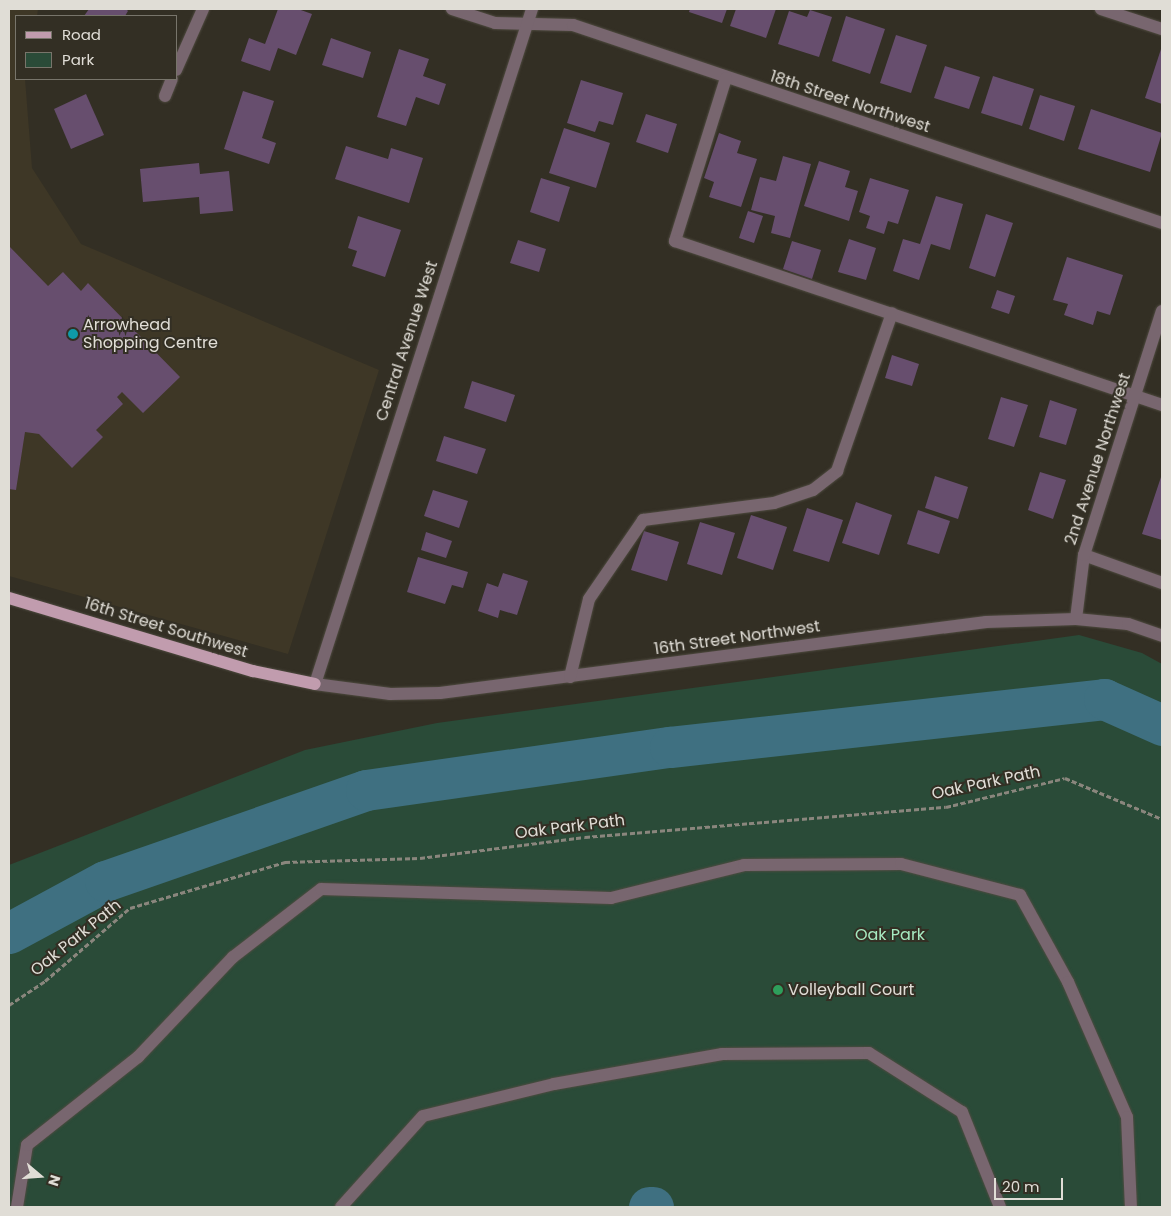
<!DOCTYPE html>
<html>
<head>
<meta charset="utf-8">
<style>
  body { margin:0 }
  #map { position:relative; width:1171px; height:1216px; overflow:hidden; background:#332f24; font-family:Poppins,sans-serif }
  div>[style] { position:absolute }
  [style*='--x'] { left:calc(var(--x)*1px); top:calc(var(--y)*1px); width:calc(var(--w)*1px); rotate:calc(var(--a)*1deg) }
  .built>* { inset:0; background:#3e3726 }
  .green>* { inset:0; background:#2a4b38 }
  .river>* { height:41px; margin:-20.5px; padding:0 20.5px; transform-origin:20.5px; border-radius:20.5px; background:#3f7081 }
  .building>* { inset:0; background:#674e6e }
  .path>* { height:3px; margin-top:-1.5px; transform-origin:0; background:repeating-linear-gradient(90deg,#8a867d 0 5px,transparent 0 7.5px) }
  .roads { filter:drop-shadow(0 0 1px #4f4b40) drop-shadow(0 0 1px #4f4b40) }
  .minor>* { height:12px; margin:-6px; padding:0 6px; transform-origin:6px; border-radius:6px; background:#78666f }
  .major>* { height:12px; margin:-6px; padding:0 6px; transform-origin:6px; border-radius:6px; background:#c19cae }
  .dots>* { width:14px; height:14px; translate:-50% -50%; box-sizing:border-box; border:2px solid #332f24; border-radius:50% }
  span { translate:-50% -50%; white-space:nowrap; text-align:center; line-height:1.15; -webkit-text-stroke:4px #332f24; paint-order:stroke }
  .street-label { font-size:16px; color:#e0ddd6 }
  .poi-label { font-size:16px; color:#e0ddd6 }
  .left { translate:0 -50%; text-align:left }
  .park-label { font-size:16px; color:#a6eac1 }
  .frame { position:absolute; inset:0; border:10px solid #e0ddd6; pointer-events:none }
  .legend { position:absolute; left:15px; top:15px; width:162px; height:65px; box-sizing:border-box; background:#332f24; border:1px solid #78756b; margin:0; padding:6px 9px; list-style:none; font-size:15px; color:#e0ddd6 }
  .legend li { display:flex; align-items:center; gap:10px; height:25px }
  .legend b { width:25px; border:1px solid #78756b }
  .north { position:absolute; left:15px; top:1151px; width:50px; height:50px; -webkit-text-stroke:4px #332f24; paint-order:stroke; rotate:108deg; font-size:14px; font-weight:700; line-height:20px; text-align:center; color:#e0ddd6 }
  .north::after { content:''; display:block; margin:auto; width:18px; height:22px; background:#e0ddd6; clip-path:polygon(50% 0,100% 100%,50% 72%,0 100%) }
  .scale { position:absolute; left:994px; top:1178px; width:69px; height:22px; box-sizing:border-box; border:2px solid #e0ddd6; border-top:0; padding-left:6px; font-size:15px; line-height:18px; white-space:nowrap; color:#e0ddd6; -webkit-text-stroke:4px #332f24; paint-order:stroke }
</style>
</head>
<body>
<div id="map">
  <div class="built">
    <i style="clip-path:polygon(9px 9px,38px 9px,37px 16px,16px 16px,16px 79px,25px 79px,32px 168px,81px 244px,379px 370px,288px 654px,9px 576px)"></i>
  </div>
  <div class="green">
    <i style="clip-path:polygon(1079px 635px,1142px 653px,1162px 664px,1162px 1207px,9px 1207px,9px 865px,305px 750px,437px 723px)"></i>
  </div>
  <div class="river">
    <i style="--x:9;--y:933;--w:109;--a:-28.4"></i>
    <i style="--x:105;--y:881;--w:276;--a:-19.2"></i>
    <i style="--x:366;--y:790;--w:307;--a:-8.1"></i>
    <i style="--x:670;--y:747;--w:437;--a:-6.3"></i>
    <i style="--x:1104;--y:699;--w:64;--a:24.1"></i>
    <i style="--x:649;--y:1207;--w:4;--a:0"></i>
  </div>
  <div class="building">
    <i style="clip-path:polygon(89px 9px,126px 9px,128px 11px,125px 16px,84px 16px)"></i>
    <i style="clip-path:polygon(278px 9px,298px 9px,312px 14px,296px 55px,278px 48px,270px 71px,241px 61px,249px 38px,265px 44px)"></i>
    <i style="clip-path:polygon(690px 9px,727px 9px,722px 23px,689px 12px)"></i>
    <i style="clip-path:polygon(736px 9px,776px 9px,766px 38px,730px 26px)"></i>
    <i style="clip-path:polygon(810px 10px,832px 17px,819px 57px,778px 44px,789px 11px,807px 17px)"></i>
    <i style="clip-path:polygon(846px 16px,885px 29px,870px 74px,832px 61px)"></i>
    <i style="clip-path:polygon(896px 35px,927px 45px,911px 93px,880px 83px)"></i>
    <i style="clip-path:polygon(331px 38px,371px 52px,363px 78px,322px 65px)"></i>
    <i style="clip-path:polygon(1162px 46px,1162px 104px,1145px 98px)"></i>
    <i style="clip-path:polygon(399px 49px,429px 59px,423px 76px,446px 84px,439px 105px,416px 97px,406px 126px,377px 117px)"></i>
    <i style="clip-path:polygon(945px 66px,980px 77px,969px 109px,934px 98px)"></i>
    <i style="clip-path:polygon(993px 76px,1034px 89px,1022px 126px,981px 113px)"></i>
    <i style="clip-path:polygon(581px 80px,623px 93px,613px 125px,599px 121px,595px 132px,567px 123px)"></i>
    <i style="clip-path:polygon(243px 91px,274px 101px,262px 138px,276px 143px,269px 164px,224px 149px)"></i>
    <i style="clip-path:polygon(86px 94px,104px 135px,71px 149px,54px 109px)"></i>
    <i style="clip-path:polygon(1040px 95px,1075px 106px,1064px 141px,1029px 129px)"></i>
    <i style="clip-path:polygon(1091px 109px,1162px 133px,1150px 172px,1078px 149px)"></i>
    <i style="clip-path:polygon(646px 114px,677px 124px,668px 153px,636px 142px)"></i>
    <i style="clip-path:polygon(564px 128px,610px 143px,596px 188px,549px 173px)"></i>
    <i style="clip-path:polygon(719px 133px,741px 141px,737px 153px,757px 159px,741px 207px,709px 197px,714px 182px,704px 178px)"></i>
    <i style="clip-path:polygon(346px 146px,388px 159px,391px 148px,423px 158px,409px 203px,335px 179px)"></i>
    <i style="clip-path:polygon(783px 156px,811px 164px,790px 238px,771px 233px,775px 216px,751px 210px,760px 177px,776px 181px)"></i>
    <i style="clip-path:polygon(819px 161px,850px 171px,845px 187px,858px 191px,849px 221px,804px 206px)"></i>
    <i style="clip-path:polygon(199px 163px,200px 174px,229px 171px,233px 211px,200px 214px,199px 197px,143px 202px,140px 169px)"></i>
    <i style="clip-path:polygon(541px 178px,570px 187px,559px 222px,530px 212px)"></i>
    <i style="clip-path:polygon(870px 178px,909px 190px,898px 224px,888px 221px,884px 234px,866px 228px,870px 216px,859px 212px)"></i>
    <i style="clip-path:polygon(936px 196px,963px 204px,950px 250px,931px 244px,919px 280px,893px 271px,903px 239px,920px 244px)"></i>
    <i style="clip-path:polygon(748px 211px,763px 216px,754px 243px,739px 238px)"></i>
    <i style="clip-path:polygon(986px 214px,1013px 223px,995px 277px,969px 268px)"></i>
    <i style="clip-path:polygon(358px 216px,401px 230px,385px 277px,352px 266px,357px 251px,348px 248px)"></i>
    <i style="clip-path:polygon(849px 239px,876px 248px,866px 280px,838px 272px)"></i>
    <i style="clip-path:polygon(518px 240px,546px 249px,539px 272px,510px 263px)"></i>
    <i style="clip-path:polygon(792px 241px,821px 250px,812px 279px,783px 269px)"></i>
    <i style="clip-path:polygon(9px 246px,48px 286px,63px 272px,81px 291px,88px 283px,180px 377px,143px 413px,122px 392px,117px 397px,123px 404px,96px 430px,103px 437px,72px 468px,39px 434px,25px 432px,16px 490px,9px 489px)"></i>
    <i style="clip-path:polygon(1067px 257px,1123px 275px,1110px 315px,1097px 311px,1093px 325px,1064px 315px,1068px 304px,1053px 300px)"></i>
    <i style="clip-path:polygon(997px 290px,1015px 296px,1009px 314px,991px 308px)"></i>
    <i style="clip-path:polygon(892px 355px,919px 364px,912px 386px,885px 378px)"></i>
    <i style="clip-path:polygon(472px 381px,515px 395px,506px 422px,464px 408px)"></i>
    <i style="clip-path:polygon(1001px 397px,1028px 405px,1014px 447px,988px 439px)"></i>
    <i style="clip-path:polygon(1050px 400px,1077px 409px,1066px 445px,1039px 437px)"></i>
    <i style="clip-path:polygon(444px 436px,486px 449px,477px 474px,436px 461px)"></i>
    <i style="clip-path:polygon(1040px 472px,1066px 480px,1053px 519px,1028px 510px)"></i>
    <i style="clip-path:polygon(1162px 474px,1162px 540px,1142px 534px)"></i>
    <i style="clip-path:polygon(935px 476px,968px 487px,958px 519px,925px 508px)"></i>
    <i style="clip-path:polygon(433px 490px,468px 501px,459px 528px,424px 516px)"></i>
    <i style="clip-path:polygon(856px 502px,892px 515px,879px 555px,842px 543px)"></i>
    <i style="clip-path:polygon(807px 508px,843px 520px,829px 562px,793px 551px)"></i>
    <i style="clip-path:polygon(918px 510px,950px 521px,939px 554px,907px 544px)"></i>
    <i style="clip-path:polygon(751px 515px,787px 527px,773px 570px,737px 558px)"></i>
    <i style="clip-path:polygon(700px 522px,735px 533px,722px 575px,687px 564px)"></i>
    <i style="clip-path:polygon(644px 531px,679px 542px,667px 581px,631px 570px)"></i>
    <i style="clip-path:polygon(426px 532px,452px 541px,446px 558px,421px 550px)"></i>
    <i style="clip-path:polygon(418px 557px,468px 572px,463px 588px,452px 585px,445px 604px,407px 592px)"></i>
    <i style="clip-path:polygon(503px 573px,528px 581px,517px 615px,500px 610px,498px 618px,478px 611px,487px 583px,498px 587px)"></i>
  </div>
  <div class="path">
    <i style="--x:9;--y:1005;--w:43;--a:-33.7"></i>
    <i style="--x:45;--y:981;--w:112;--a:-40.7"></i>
    <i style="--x:130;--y:908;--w:162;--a:-16.5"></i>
    <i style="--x:285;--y:862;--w:135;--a:-1.7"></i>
    <i style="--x:420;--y:858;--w:166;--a:-7.3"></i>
    <i style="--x:585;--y:837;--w:362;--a:-4.8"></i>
    <i style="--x:946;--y:807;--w:122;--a:-13.7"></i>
    <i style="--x:1065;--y:778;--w:105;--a:22.9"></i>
  </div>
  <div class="roads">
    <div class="minor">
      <i style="--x:452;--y:9;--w:45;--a:18"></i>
      <i style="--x:495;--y:23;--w:78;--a:1.5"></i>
      <i style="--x:573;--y:25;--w:621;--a:18.58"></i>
      <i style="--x:532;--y:9;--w:709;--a:107.82"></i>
      <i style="--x:315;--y:684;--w:76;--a:7.6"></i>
      <i style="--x:390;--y:694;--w:50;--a:-1.1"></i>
      <i style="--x:440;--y:693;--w:551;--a:-7.41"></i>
      <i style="--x:986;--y:622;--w:90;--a:-1.9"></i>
      <i style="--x:1076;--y:619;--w:52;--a:5.5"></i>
      <i style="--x:1128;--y:624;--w:36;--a:19"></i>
      <i style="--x:1101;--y:9;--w:64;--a:18.2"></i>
      <i style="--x:176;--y:70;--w:67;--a:-66.1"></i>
      <i style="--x:726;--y:78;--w:171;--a:107.4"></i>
      <i style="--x:675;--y:241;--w:514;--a:18.61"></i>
      <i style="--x:165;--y:96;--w:18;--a:-68"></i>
      <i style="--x:1084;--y:555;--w:83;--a:19.7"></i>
      <i style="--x:1076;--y:619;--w:64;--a:-82.9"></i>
      <i style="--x:1084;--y:555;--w:256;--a:-72.3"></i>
      <i style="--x:570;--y:677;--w:80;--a:-76.3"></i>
      <i style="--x:589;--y:599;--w:96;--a:-55.6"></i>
      <i style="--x:643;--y:520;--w:132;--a:-7.4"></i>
      <i style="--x:774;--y:503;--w:41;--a:-18.4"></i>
      <i style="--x:813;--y:490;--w:31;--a:-38"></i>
      <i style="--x:837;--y:471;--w:167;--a:-70.8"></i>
      <i style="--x:17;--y:1207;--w:63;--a:-80.8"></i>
      <i style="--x:27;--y:1145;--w:142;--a:-38.4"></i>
      <i style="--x:138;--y:1057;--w:138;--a:-46.5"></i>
      <i style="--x:233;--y:957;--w:111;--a:-37.7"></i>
      <i style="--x:321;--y:889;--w:290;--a:1.8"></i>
      <i style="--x:611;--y:898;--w:137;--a:-13.9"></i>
      <i style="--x:744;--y:865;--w:157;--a:-0.4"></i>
      <i style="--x:901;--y:864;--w:123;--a:14.6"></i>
      <i style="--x:1020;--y:895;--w:99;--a:61.1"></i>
      <i style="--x:1068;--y:982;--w:147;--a:66.4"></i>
      <i style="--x:1127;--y:1117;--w:90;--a:87.5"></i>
      <i style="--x:341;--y:1207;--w:122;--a:-48"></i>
      <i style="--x:423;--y:1116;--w:135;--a:-13.7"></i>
      <i style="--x:554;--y:1084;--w:171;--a:-10.1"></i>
      <i style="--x:722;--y:1054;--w:147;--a:-0.4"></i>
      <i style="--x:869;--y:1053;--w:110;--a:32.4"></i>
      <i style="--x:962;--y:1112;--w:102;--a:68.2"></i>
    </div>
    <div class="major">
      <i style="--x:9;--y:598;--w:255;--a:16.7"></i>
      <i style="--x:253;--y:671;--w:63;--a:11.8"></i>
    </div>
  </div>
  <div class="dots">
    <i style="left:73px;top:334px;background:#0f9aa8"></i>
    <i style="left:778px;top:990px;background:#2e9e5b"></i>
  </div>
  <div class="street-label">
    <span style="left:850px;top:102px;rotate:18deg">18th Street Northwest</span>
    <span style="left:407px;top:341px;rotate:-72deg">Central Avenue West</span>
    <span style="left:1098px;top:459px;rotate:-72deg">2nd Avenue Northwest</span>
    <span style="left:166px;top:628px;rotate:17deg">16th Street Southwest</span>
    <span style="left:737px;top:638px;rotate:-8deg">16th Street Northwest</span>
    <span style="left:986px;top:783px;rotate:-12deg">Oak Park Path</span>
    <span style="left:570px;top:827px;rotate:-7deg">Oak Park Path</span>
    <span style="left:76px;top:938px;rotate:-39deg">Oak Park Path</span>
  </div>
  <div class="poi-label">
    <span class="left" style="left:83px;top:334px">Arrowhead<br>Shopping Centre</span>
    <span class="left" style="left:788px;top:990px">Volleyball Court</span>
  </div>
  <div class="park-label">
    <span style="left:890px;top:935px">Oak Park</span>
  </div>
  <div class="frame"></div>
  <ul class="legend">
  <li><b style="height:6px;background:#c19cae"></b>Road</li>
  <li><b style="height:14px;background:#2a4b38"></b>Park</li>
  </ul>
  <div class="north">N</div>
  <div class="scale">20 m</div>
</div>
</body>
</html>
